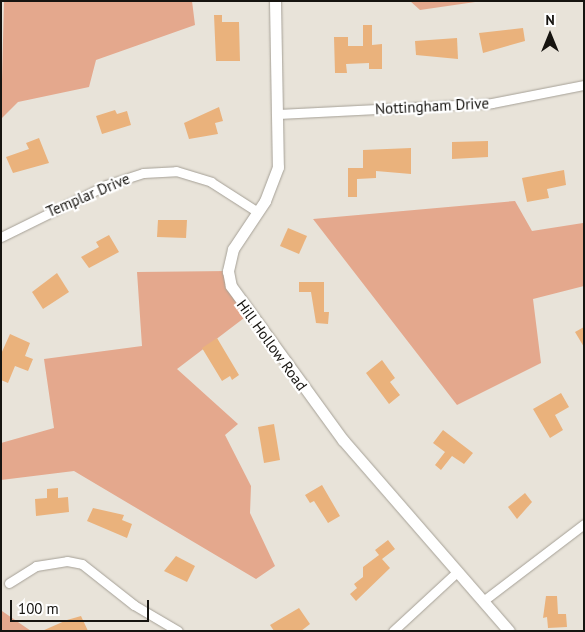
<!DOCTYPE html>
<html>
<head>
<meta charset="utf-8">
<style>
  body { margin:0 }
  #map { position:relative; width:585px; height:632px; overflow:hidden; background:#e8e3d9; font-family:"PT Sans",sans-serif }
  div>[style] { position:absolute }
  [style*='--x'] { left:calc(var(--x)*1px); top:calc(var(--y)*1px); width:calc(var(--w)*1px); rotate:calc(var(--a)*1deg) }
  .green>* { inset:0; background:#e4a88d }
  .building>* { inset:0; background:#eab27c }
  .roads { filter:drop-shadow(0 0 1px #a5a096) drop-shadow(0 0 1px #a5a096) }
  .minor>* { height:9px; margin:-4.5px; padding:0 4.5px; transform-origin:4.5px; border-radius:4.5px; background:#fff }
  .tertiary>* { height:11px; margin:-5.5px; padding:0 5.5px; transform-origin:5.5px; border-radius:5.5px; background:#fff }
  span { translate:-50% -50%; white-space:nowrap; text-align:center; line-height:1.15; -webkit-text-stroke:4.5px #fff; paint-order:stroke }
  .street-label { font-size:15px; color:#161410 }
  .frame { position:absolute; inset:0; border:2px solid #161410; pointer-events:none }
  .north { position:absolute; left:525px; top:10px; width:50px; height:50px; -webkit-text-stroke:4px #fff; paint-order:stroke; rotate:0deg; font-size:14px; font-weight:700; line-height:20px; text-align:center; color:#161410 }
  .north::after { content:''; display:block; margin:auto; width:18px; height:22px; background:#161410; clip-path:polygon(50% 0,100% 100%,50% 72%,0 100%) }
  .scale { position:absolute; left:10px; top:600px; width:139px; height:22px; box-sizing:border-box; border:2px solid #161410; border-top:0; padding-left:6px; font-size:15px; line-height:18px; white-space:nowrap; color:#161410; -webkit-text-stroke:4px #fff; paint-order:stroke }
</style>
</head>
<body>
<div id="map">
  <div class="green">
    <i style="clip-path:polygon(4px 1px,192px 1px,195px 25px,96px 60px,89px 87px,18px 102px,1px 119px)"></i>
    <i style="clip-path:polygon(410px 1px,482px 1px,420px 10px)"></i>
    <i style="clip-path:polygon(515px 201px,532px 231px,583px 223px,584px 286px,533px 299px,541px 363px,457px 405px,313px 219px)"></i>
    <i style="clip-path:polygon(229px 271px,248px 315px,177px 369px,238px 424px,225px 435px,251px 486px,250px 513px,275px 566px,256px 579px,74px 471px,1px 480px,1px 443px,54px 428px,44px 359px,142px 346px,137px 272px)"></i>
    <i style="clip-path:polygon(1px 610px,2px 611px,31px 631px,1px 631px)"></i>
  </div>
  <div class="building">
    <i style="clip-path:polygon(214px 15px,222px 15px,222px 22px,239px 22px,240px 61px,216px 61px)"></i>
    <i style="clip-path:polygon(363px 25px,372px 25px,372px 45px,382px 44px,382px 69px,369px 69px,369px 63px,346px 64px,347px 73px,335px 73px,334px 37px,348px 37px,348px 46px,363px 46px)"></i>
    <i style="clip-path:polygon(523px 28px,525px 41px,483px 53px,479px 33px)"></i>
    <i style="clip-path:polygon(457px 38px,458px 59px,416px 55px,415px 41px)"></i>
    <i style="clip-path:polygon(219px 107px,223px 121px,215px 123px,218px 134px,189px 139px,184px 123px)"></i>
    <i style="clip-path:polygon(115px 110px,117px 114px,127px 111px,131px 125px,102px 134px,96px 116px)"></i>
    <i style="clip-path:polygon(39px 138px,49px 163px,13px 173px,6px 157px,29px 149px,26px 143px)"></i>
    <i style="clip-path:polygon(488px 141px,488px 157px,452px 159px,452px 142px)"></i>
    <i style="clip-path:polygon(411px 148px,411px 174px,376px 171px,376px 178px,357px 179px,357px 197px,348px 197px,348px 168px,363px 168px,363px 150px)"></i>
    <i style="clip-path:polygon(564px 170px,566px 185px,547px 189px,549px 198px,527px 202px,522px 178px)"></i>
    <i style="clip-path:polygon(158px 220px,187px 220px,186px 238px,157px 237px)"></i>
    <i style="clip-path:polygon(288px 228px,307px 236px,299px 254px,280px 246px)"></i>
    <i style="clip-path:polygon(109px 235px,119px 252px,89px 268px,81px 257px,99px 247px,96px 242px)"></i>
    <i style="clip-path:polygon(57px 273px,69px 292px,43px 309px,32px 292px)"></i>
    <i style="clip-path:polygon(299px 282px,324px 282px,324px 312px,329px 312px,328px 324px,316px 323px,311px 292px,299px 292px)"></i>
    <i style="clip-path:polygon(584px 327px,584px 347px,575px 332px)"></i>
    <i style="clip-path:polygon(10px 334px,30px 343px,25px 356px,33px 359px,28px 371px,15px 366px,8px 383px,1px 380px,1px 354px)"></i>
    <i style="clip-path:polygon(217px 338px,239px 375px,232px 380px,230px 376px,222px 381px,202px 348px)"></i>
    <i style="clip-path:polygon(382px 360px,395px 378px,390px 382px,400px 395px,389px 404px,366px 373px)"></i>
    <i style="clip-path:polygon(561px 393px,569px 407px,555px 415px,563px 430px,550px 438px,533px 409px)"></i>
    <i style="clip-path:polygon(274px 424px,280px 460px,264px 463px,258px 427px)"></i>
    <i style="clip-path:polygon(443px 430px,473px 453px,464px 464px,452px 456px,441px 470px,435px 465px,445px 452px,433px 443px)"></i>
    <i style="clip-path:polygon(322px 485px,340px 516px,328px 523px,314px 501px,310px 503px,305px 495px)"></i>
    <i style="clip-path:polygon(58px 488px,58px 498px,68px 497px,69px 512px,36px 516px,35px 499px,47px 498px,47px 489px)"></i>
    <i style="clip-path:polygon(525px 493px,532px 502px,517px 519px,508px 507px)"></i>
    <i style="clip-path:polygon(93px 508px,124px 515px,122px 520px,132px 524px,127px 538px,87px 521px)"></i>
    <i style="clip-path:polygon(388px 540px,395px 549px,382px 559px,390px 568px,356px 601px,350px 594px,357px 588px,354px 584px,363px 577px,363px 567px,379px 555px,375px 550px)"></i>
    <i style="clip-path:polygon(176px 556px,195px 566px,187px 582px,164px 571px)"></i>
    <i style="clip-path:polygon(546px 596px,557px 596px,558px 614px,566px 614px,567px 627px,548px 628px,547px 617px,543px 618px)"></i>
    <i style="clip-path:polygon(299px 608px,310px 624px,301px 631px,274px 631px,270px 625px)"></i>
    <i style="clip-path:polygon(81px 616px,88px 631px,42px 631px,67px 620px)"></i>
  </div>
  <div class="roads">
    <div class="minor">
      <i style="--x:278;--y:114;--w:214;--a:-2.9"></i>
      <i style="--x:492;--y:103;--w:94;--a:-11.1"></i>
      <i style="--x:1;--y:237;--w:117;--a:-26.3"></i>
      <i style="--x:106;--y:185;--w:39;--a:-18"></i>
      <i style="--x:143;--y:173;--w:33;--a:-3"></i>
      <i style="--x:176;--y:171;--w:37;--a:17"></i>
      <i style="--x:211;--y:182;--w:56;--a:32.6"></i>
      <i style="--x:9;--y:583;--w:32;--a:-32"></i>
      <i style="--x:36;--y:566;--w:31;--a:-9"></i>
      <i style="--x:67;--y:561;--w:15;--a:11"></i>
      <i style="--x:82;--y:564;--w:66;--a:38.3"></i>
      <i style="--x:134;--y:605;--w:51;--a:30.6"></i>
      <i style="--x:483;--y:601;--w:127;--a:-37.3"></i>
      <i style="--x:393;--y:631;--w:87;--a:-42.7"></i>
    </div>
    <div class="tertiary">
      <i style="--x:275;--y:1;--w:166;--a:89"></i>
      <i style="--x:278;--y:167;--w:36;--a:111"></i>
      <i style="--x:265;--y:201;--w:58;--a:123.7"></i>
      <i style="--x:233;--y:249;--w:23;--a:103"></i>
      <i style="--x:228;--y:271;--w:15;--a:79"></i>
      <i style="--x:231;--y:286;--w:190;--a:54"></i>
      <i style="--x:343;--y:440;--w:253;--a:49"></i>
    </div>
  </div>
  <div class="street-label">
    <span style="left:432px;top:106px;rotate:-3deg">Nottingham Drive</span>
    <span style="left:88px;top:195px;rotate:-23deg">Templar Drive</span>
    <span style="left:272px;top:345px;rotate:54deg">Hill Hollow Road</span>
  </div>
  <div class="frame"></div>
  <div class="north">N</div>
  <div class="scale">100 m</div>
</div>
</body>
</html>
